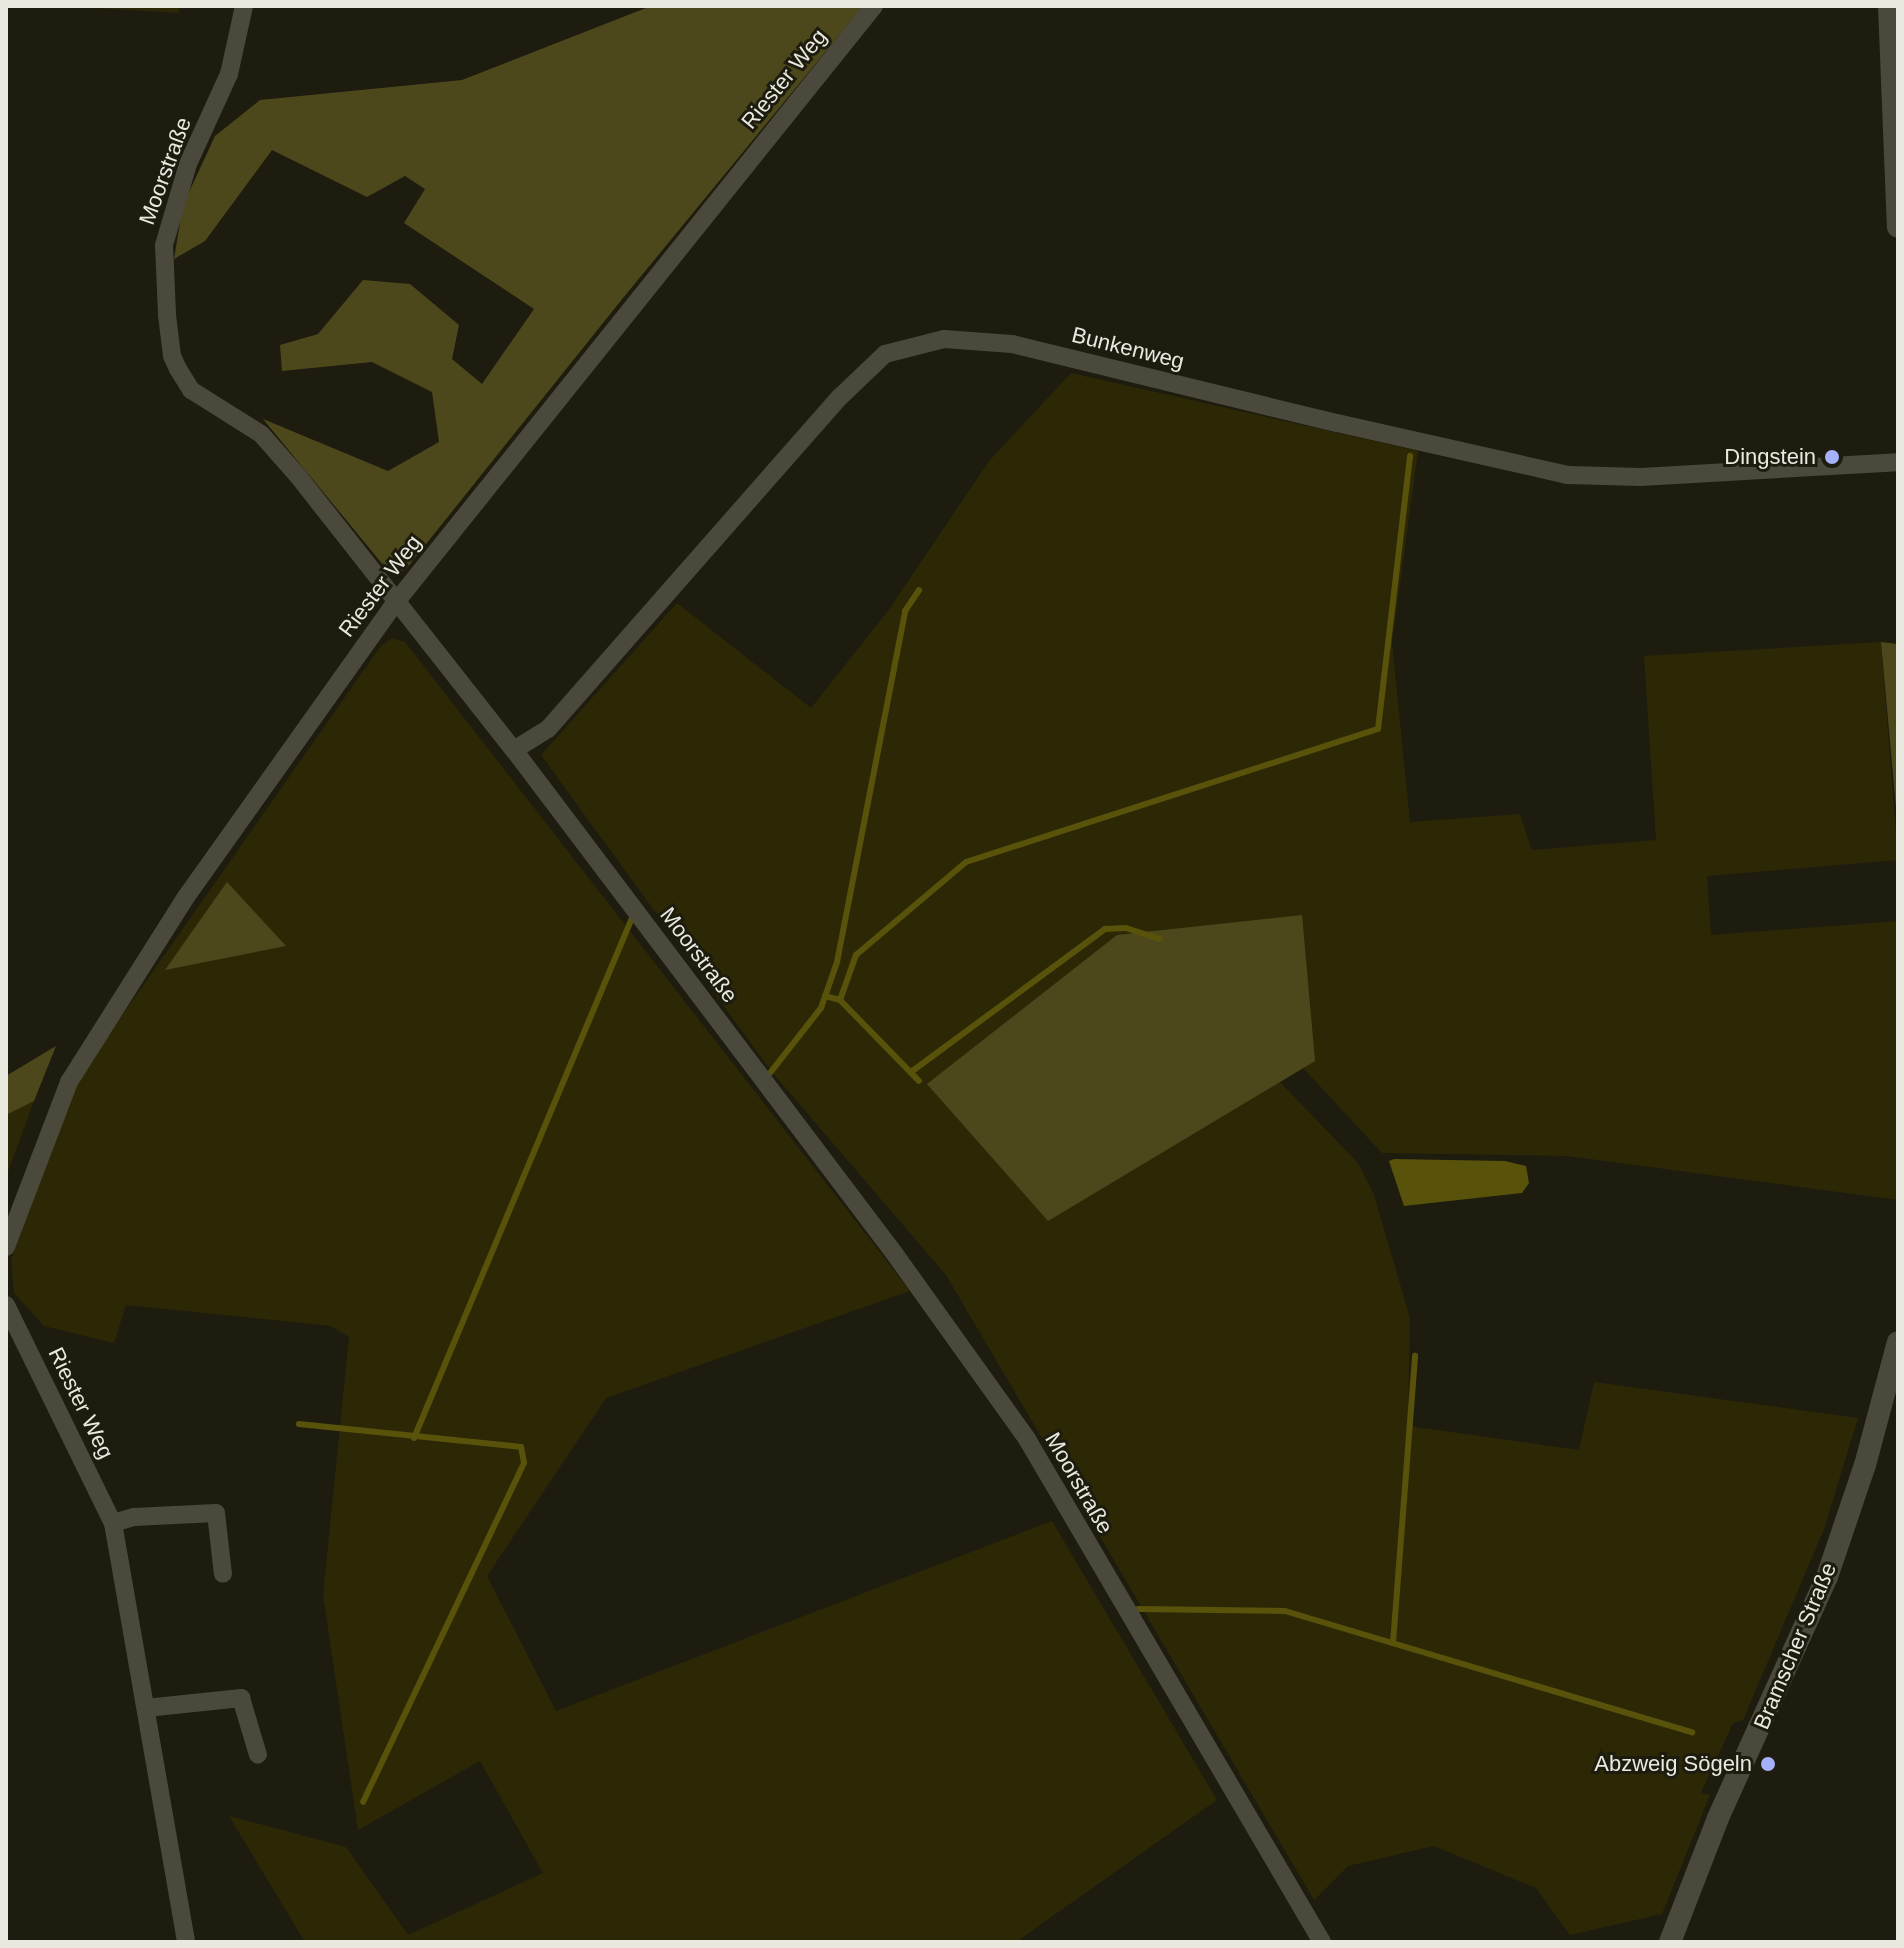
<!DOCTYPE html>
<html>
<head>
<meta charset="utf-8">
<style>
  body { margin:0 }
  #map { position:relative; width:1904px; height:1948px; overflow:hidden; background:#1d1c0f; font-family:Helvetica,sans-serif }
  div>[style] { position:absolute }
  [style*='--x'] { left:calc(var(--x)*1px); top:calc(var(--y)*1px); width:calc(var(--w)*1px); rotate:calc(var(--a)*1deg) }
  .green>* { inset:0; background:#2c2806 }
  .forest>* { inset:0; background:#4d481b }
  .water>* { inset:0; background:#59520b }
  .stream>* { height:6px; margin:-3px; padding:0 3px; transform-origin:3px; border-radius:3px; background:#59520b }
  .minor>* { height:18px; margin:-9px; padding:0 9px; transform-origin:9px; border-radius:9px; background:#4a493b }
  .tertiary>* { height:22px; margin:-11px; padding:0 11px; transform-origin:11px; border-radius:11px; background:#4a493b }
  .dots>* { width:22px; height:22px; translate:-50% -50%; box-sizing:border-box; border:4px solid #1d1c0f; border-radius:50% }
  span { translate:-50% -50%; white-space:nowrap; text-align:center; line-height:1.15; -webkit-text-stroke:6px #1d1c0f; paint-order:stroke }
  .street-label { font-size:22px; color:#e9e9e0 }
  .poi-label { font-size:22px; color:#e9e9e0 }
  .right { translate:-100% -50%; text-align:right }
  .frame { position:absolute; inset:0; border:8px solid #e9e9e0; pointer-events:none }
</style>
</head>
<body>
<div id="map">
  <div class="green">
    <i style="clip-path:polygon(63px 6px,179px 6px,179px 13px)"></i>
    <i style="clip-path:polygon(1071px 373px,1418px 451px,1392px 643px,1410px 822px,1520px 814px,1532px 850px,1656px 840px,1644px 656px,1881px 642px,1898px 860px,1707px 876px,1711px 935px,1898px 921px,1898px 1200px,1567px 1156px,1382px 1153px,1303px 1068px,1315px 1061px,1048px 1221px,1280px 1082px,1358px 1163px,1374px 1195px,1410px 1318px,1408px 1426px,1579px 1450px,1594px 1382px,1858px 1418px,1824px 1529px,1743px 1720px,1733px 1723px,1701px 1793px,1710px 1795px,1662px 1914px,1570px 1935px,1536px 1888px,1434px 1846px,1348px 1866px,1314px 1900px,946px 1275px,771px 1071px,541px 755px,677px 603px,811px 708px,888px 611px,989px 461px)"></i>
    <i style="clip-path:polygon(392px 638px,405px 642px,910px 1291px,606px 1398px,487px 1576px,556px 1711px,1052px 1521px,1217px 1800px,1016px 1942px,305px 1942px,229px 1816px,346px 1847px,408px 1935px,543px 1873px,480px 1761px,358px 1830px,323px 1595px,349px 1337px,331px 1326px,126px 1305px,114px 1343px,44px 1326px,14px 1293px,11px 1260px,77px 1080px,380px 647px)"></i>
    <i style="clip-path:polygon(34px 1101px,6px 1177px,6px 1115px)"></i>
  </div>
  <div class="forest">
    <i style="clip-path:polygon(651px 6px,863px 6px,623px 298px,406px 569px,398px 573px,389px 572px,263px 419px,388px 471px,439px 442px,432px 392px,372px 362px,282px 371px,280px 345px,318px 334px,363px 280px,410px 284px,459px 325px,452px 359px,482px 384px,534px 309px,404px 223px,425px 189px,405px 176px,367px 197px,272px 150px,205px 241px,174px 259px,183px 205px,215px 136px,260px 100px,462px 80px)"></i>
    <i style="clip-path:polygon(1881px 642px,1898px 644px,1898px 830px)"></i>
    <i style="clip-path:polygon(227px 882px,286px 946px,165px 970px)"></i>
    <i style="clip-path:polygon(1302px 915px,1315px 1061px,1048px 1221px,927px 1084px,1117px 935px)"></i>
    <i style="clip-path:polygon(56px 1046px,34px 1101px,6px 1115px,6px 1076px)"></i>
  </div>
  <div class="water">
    <i style="clip-path:polygon(1394px 1159px,1505px 1161px,1526px 1166px,1529px 1183px,1522px 1193px,1404px 1206px,1389px 1161px)"></i>
  </div>
  <div class="stream">
    <i style="--x:825;--y:996;--w:16;--a:15"></i>
    <i style="--x:840;--y:1000;--w:48;--a:-70.4"></i>
    <i style="--x:856;--y:955;--w:144;--a:-40.2"></i>
    <i style="--x:966;--y:862;--w:433;--a:-17.9"></i>
    <i style="--x:1378;--y:729;--w:275;--a:-83.3"></i>
    <i style="--x:840;--y:1000;--w:113;--a:45.7"></i>
    <i style="--x:911;--y:1072;--w:241;--a:-36.4"></i>
    <i style="--x:1105;--y:929;--w:21;--a:-3"></i>
    <i style="--x:1126;--y:928;--w:35;--a:18"></i>
    <i style="--x:770;--y:1073;--w:83;--a:-51.9"></i>
    <i style="--x:821;--y:1008;--w:49;--a:-70.8"></i>
    <i style="--x:837;--y:962;--w:358;--a:-79"></i>
    <i style="--x:905;--y:611;--w:25;--a:-56"></i>
    <i style="--x:299;--y:1424;--w:223;--a:5.9"></i>
    <i style="--x:521;--y:1447;--w:16;--a:79"></i>
    <i style="--x:524;--y:1463;--w:375;--a:115.4"></i>
    <i style="--x:414;--y:1438;--w:564;--a:-67.26"></i>
    <i style="--x:1138;--y:1609;--w:147;--a:0.8"></i>
    <i style="--x:1285;--y:1611;--w:425;--a:16.6"></i>
    <i style="--x:1393;--y:1643;--w:288;--a:-85.6"></i>
  </div>
  <div class="minor">
    <i style="--x:244;--y:6;--w:70;--a:102.4"></i>
    <i style="--x:229;--y:74;--w:99;--a:114.5"></i>
    <i style="--x:188;--y:164;--w:84;--a:106.5"></i>
    <i style="--x:164;--y:245;--w:70;--a:87.5"></i>
    <i style="--x:167;--y:315;--w:41;--a:83"></i>
    <i style="--x:172;--y:356;--w:14;--a:65"></i>
    <i style="--x:178;--y:369;--w:25;--a:58"></i>
    <i style="--x:191;--y:390;--w:83;--a:32.2"></i>
    <i style="--x:261;--y:434;--w:56;--a:48.6"></i>
    <i style="--x:298;--y:476;--w:349;--a:51.8"></i>
    <i style="--x:514;--y:750;--w:630;--a:52.93"></i>
    <i style="--x:894;--y:1253;--w:229;--a:54.4"></i>
    <i style="--x:1027;--y:1439;--w:583;--a:59.61"></i>
    <i style="--x:514;--y:750;--w:40;--a:-32"></i>
    <i style="--x:548;--y:729;--w:442;--a:-48.7"></i>
    <i style="--x:840;--y:397;--w:62;--a:-43.7"></i>
    <i style="--x:885;--y:354;--w:61;--a:-14.3"></i>
    <i style="--x:944;--y:339;--w:68;--a:4.2"></i>
    <i style="--x:1012;--y:344;--w:334;--a:13.7"></i>
    <i style="--x:1337;--y:423;--w:237;--a:12.7"></i>
    <i style="--x:1568;--y:475;--w:73;--a:1.6"></i>
    <i style="--x:1641;--y:477;--w:257;--a:-3.3"></i>
    <i style="--x:6;--y:1247;--w:177;--a:-69.1"></i>
    <i style="--x:69;--y:1082;--w:219;--a:-57.7"></i>
    <i style="--x:186;--y:897;--w:362;--a:-54.6"></i>
    <i style="--x:396;--y:602;--w:764;--a:-51.27"></i>
    <i style="--x:6;--y:1305;--w:243;--a:63.9"></i>
    <i style="--x:113;--y:1523;--w:425;--a:80.1"></i>
    <i style="--x:113;--y:1523;--w:22;--a:-16"></i>
    <i style="--x:134;--y:1517;--w:82;--a:-2.8"></i>
    <i style="--x:216;--y:1513;--w:61;--a:83.5"></i>
    <i style="--x:146;--y:1708;--w:96;--a:-6"></i>
    <i style="--x:241;--y:1698;--w:59;--a:73.4"></i>
  </div>
  <div class="tertiary">
    <i style="--x:1889;--y:6;--w:221;--a:87.7"></i>
    <i style="--x:1670;--y:1942;--w:133;--a:-68.8"></i>
    <i style="--x:1718;--y:1818;--w:265;--a:-65.7"></i>
    <i style="--x:1827;--y:1577;--w:118;--a:-71.3"></i>
    <i style="--x:1865;--y:1465;--w:127;--a:-75"></i>
  </div>
  <div class="dots">
    <i style="left:1832px;top:457px;background:#a6b1fc"></i>
    <i style="left:1768px;top:1764px;background:#a6b1fc"></i>
  </div>
  <div class="street-label">
    <span style="left:784px;top:79px;rotate:-51deg">Riester Weg</span>
    <span style="left:165px;top:171px;rotate:-70deg">Moorstraße</span>
    <span style="left:1128px;top:348px;rotate:14deg">Bunkenweg</span>
    <span style="left:380px;top:586px;rotate:-53deg">Riester Weg</span>
    <span style="left:699px;top:955px;rotate:53deg">Moorstraße</span>
    <span style="left:81px;top:1403px;rotate:64deg">Riester Weg</span>
    <span style="left:1079px;top:1483px;rotate:60deg">Moorstraße</span>
    <span style="left:1795px;top:1646px;rotate:-67deg">Bramscher Straße</span>
  </div>
  <div class="poi-label">
    <span class="right" style="left:1816px;top:457px">Dingstein</span>
    <span class="right" style="left:1752px;top:1764px">Abzweig Sögeln</span>
  </div>
  <div class="frame"></div>
</div>
</body>
</html>
